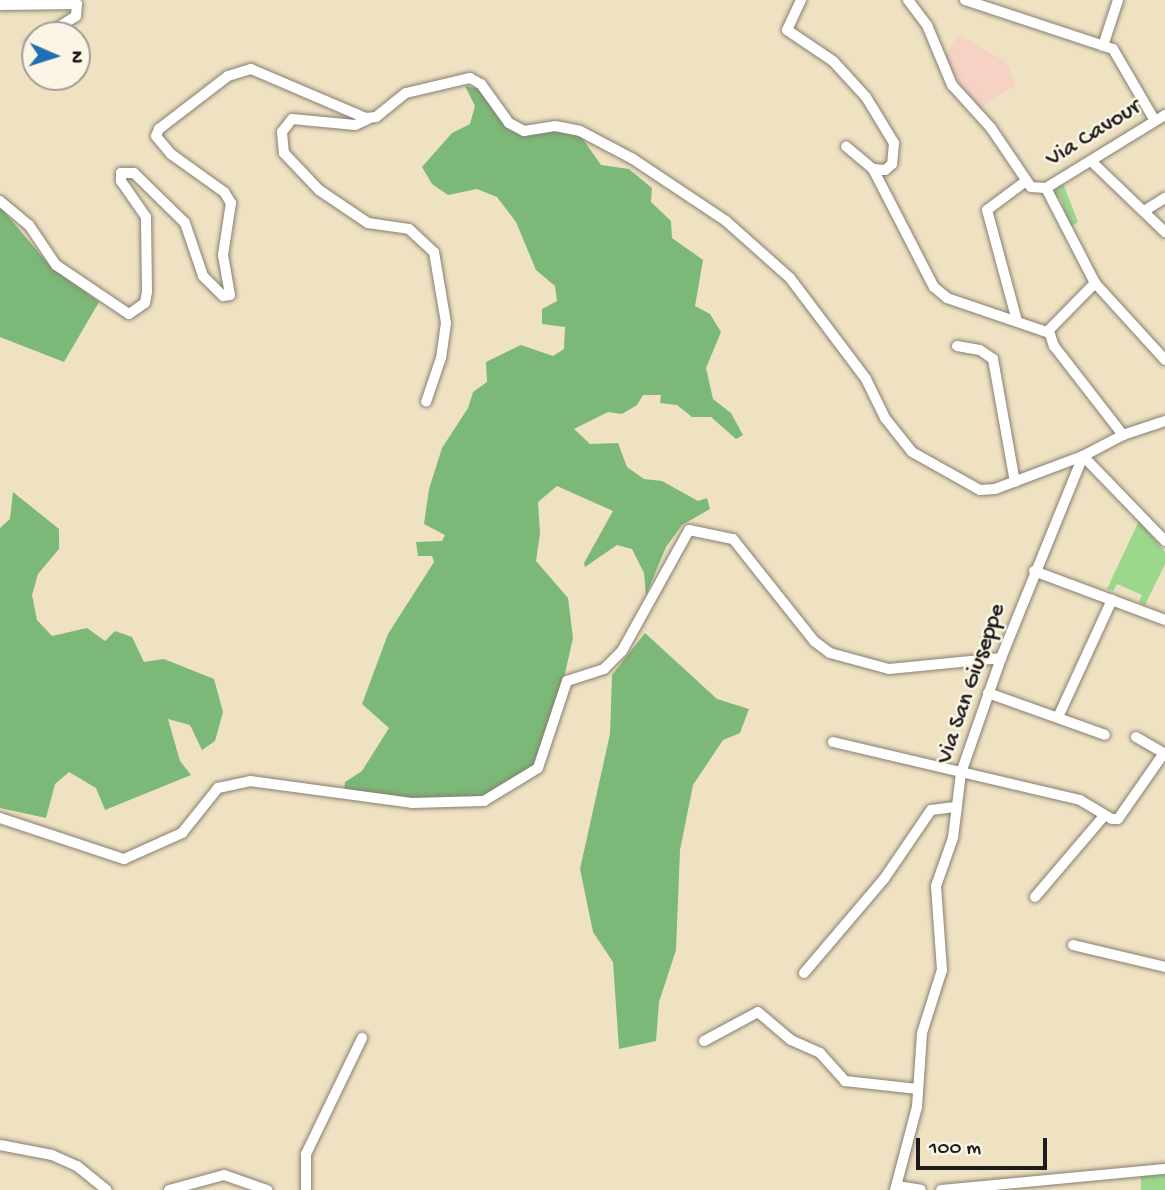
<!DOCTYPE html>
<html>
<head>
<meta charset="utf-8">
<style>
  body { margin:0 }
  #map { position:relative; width:1165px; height:1190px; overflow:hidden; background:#efe2c3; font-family:"Gochi Hand",sans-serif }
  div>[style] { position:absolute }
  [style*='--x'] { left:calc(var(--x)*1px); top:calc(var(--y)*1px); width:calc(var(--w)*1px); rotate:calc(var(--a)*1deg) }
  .built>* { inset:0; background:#f5d2c3 }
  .green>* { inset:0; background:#9bd88c }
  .forest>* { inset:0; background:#7cb878 }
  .roads { filter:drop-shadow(0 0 2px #867f70) drop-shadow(0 0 2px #867f70) }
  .street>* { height:10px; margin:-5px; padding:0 5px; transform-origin:5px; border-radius:5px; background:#fff }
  span { translate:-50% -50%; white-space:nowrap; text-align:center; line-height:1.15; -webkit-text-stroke:5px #fcf5e5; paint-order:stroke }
  .street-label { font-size:24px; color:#1c1c1c }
  .north { position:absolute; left:21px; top:21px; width:70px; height:70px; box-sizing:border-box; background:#fcf5e5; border:2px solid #a29e95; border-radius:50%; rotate:93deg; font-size:19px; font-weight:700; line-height:28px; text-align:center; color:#1c1c1c }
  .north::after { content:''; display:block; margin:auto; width:24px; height:32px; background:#1f6fb2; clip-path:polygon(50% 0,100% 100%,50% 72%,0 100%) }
  .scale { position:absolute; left:916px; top:1138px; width:131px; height:32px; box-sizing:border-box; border:4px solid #1c1c1c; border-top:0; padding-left:9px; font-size:21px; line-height:24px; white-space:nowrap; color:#1c1c1c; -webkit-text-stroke:5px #fcf5e5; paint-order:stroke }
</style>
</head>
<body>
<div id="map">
  <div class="built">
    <i style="clip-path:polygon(958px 34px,1006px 62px,1016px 85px,979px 109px,950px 70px,946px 55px)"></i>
  </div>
  <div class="green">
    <i style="clip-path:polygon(1062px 181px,1078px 222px,1070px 227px,1060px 197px,1055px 199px,1053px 194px)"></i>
    <i style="clip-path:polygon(1139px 521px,1165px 552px,1165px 564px,1145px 605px,1139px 602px,1142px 595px,1117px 584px,1113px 591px,1107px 589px)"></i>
    <i style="clip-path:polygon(1141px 1174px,1165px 1174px,1165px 1190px,1141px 1190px)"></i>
  </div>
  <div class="forest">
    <i style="clip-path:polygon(465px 86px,481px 89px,512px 119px,525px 125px,554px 123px,578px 132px,601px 165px,629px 169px,652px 188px,651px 202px,671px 221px,672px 238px,703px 260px,695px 306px,710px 314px,721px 332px,706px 368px,713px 399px,731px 413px,743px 435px,736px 439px,711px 417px,692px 417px,677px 405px,660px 403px,661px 395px,643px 395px,637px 405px,622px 414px,608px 412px,574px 429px,590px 444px,618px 443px,627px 467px,644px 479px,662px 481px,698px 501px,707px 498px,710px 509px,682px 525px,666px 547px,646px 595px,644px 573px,632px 549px,617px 545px,585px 567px,584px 563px,613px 511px,557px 486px,538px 502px,540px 533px,536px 561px,568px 598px,573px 638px,564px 678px,533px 768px,480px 798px,435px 806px,344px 791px,345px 782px,362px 771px,389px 728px,362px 704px,388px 634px,434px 562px,432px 556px,418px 556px,416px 542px,442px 541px,445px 535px,424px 524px,429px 489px,442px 448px,468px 408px,473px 392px,487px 382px,486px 362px,521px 345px,553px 356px,564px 349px,565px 327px,542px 324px,542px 309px,557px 301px,555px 286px,536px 270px,516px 222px,497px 197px,477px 189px,448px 195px,432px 184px,422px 167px,452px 133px,470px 124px,475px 106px)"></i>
    <i style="clip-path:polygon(0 207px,52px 268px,99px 302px,64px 362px,0 337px)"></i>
    <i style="clip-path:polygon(13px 492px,59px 529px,59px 549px,38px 574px,32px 595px,37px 620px,52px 636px,87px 628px,105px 641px,115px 631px,132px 637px,144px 662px,164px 659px,214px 679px,223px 712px,215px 741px,202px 750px,190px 725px,168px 719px,180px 761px,191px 775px,105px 810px,96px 788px,69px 772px,55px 784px,46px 818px,0 808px,0 528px,10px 519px)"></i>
    <i style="clip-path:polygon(645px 633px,717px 699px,749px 709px,740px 733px,723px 740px,693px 785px,680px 850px,676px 950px,659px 1002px,656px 1041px,619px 1049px,613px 962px,593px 932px,580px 869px,610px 734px,612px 675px)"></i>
  </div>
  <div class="roads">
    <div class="street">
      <i style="--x:801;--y:0;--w:33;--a:115"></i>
      <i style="--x:787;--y:30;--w:55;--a:34"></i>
      <i style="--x:833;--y:61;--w:49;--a:47.5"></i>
      <i style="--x:866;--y:97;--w:54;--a:58.7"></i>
      <i style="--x:894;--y:143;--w:21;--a:95"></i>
      <i style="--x:892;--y:164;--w:9;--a:139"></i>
      <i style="--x:885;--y:170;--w:12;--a:-175"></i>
      <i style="--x:873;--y:169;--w:35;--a:-140"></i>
      <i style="--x:908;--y:0;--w:31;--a:53"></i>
      <i style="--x:927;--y:25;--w:65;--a:67.4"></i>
      <i style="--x:952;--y:85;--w:58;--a:47.8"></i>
      <i style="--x:991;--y:128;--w:71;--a:55.9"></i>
      <i style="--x:1031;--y:187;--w:15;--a:4"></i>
      <i style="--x:1046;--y:188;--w:140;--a:-31.5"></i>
      <i style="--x:965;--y:0;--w:156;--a:18.3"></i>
      <i style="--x:1113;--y:49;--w:83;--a:59.7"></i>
      <i style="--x:0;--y:5;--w:77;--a:-0.7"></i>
      <i style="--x:77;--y:4;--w:12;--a:95"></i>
      <i style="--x:76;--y:16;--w:35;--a:147"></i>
      <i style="--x:31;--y:44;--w:4;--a:-27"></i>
      <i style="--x:1103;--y:46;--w:48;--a:-71.9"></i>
      <i style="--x:368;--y:119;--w:14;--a:155"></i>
      <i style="--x:355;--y:125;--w:63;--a:-174.6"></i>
      <i style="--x:292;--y:119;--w:16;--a:128"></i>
      <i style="--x:282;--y:132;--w:21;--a:85"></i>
      <i style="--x:284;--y:153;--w:51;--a:46.6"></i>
      <i style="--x:319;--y:190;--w:59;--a:34"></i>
      <i style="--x:368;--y:223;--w:41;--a:8.3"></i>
      <i style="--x:409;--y:229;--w:34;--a:43"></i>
      <i style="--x:434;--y:252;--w:72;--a:80.4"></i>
      <i style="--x:446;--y:323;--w:35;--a:98"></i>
      <i style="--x:441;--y:358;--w:46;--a:108.8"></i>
      <i style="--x:1091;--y:161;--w:103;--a:43.8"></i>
      <i style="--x:873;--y:169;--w:133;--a:62.7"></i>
      <i style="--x:934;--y:287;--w:17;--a:40"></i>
      <i style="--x:947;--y:298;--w:106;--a:18.8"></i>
      <i style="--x:1047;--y:332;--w:69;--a:-45.6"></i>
      <i style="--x:1046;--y:188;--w:107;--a:62.7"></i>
      <i style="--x:1095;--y:283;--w:104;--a:47.7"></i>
      <i style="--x:0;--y:201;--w:38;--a:40"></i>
      <i style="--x:29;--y:225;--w:48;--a:56"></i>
      <i style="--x:56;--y:265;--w:88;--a:33.9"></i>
      <i style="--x:129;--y:314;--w:19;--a:-35"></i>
      <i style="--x:145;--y:303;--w:11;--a:-80"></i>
      <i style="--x:147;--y:292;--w:75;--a:-90.8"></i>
      <i style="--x:146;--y:217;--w:44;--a:-124.8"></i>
      <i style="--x:121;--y:181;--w:8;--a:-90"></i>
      <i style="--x:121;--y:173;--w:13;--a:0"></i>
      <i style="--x:134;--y:173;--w:71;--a:44.4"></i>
      <i style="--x:185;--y:223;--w:56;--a:71.2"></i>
      <i style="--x:203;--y:276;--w:28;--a:45"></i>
      <i style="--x:223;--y:296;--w:7;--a:-8"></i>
      <i style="--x:230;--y:295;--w:41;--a:-99.9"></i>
      <i style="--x:223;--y:255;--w:53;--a:-81.3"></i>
      <i style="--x:231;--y:203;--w:13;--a:-122"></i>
      <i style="--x:224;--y:192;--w:65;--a:-144.4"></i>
      <i style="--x:171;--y:154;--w:23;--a:-130"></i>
      <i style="--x:156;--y:136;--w:8;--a:-67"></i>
      <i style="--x:159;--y:129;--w:87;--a:-37.5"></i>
      <i style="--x:228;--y:76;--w:24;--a:-17"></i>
      <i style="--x:251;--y:69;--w:125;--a:23.1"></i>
      <i style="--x:366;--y:118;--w:10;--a:-6"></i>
      <i style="--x:376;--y:117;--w:38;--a:-39"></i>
      <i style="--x:406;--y:93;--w:66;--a:-13.2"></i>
      <i style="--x:470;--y:78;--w:13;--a:29"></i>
      <i style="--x:481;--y:84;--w:48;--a:54.3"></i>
      <i style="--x:509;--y:123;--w:17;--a:28"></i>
      <i style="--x:524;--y:131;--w:31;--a:-9"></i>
      <i style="--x:555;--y:126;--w:25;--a:11"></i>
      <i style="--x:580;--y:131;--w:60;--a:27.8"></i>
      <i style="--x:633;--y:159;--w:112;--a:33.7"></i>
      <i style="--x:726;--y:221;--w:86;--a:41.7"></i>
      <i style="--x:790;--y:278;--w:126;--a:53"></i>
      <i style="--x:866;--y:379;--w:43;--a:64"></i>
      <i style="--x:885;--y:418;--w:43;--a:51.5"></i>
      <i style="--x:912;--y:452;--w:78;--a:29.2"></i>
      <i style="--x:980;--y:490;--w:15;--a:-4"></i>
      <i style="--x:995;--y:489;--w:94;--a:-20.6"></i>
      <i style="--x:1083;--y:456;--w:118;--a:46"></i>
      <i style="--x:1144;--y:211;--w:25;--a:-32"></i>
      <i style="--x:1017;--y:321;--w:115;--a:-105.1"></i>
      <i style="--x:987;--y:210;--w:49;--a:-36.6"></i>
      <i style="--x:1049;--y:331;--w:16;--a:72"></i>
      <i style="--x:1054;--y:346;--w:113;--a:52.2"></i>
      <i style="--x:957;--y:346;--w:23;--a:10"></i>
      <i style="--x:980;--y:350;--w:16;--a:35"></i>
      <i style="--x:993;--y:359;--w:125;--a:79.9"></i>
      <i style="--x:1034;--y:571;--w:140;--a:20.5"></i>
      <i style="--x:988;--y:693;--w:124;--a:19.7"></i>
      <i style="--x:1059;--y:715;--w:127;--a:-65.3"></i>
      <i style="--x:1136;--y:737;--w:34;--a:30"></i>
      <i style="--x:833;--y:742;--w:254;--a:13.2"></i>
      <i style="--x:1080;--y:800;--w:37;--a:31"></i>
      <i style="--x:1112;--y:819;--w:6;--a:0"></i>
      <i style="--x:1118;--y:819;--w:80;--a:-55.1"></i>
      <i style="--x:0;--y:818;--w:131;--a:18.3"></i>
      <i style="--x:124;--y:859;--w:64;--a:-24.1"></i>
      <i style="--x:182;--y:833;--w:58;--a:-51.3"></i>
      <i style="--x:218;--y:788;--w:33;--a:-12"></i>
      <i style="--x:250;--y:781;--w:163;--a:7.7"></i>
      <i style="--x:412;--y:803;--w:72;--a:-1.6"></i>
      <i style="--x:484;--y:801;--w:63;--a:-31.4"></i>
      <i style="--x:538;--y:768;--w:92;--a:-71.6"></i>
      <i style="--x:567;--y:681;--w:39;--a:-18"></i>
      <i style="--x:604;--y:669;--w:25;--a:-45"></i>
      <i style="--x:622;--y:651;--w:138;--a:-61"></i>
      <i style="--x:689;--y:530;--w:45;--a:11.6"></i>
      <i style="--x:733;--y:539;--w:130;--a:51.5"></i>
      <i style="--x:814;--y:641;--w:20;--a:37"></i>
      <i style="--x:830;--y:653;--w:61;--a:15.2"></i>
      <i style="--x:889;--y:669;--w:113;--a:-5.6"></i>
      <i style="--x:1035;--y:897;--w:106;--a:-49.6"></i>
      <i style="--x:1073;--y:945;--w:95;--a:13.4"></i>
      <i style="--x:804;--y:973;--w:123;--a:-49.6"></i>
      <i style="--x:884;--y:879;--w:83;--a:-55.7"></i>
      <i style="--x:931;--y:810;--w:26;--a:-7"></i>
      <i style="--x:704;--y:1041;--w:61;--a:-28.2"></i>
      <i style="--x:758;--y:1012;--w:43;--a:40.3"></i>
      <i style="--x:791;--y:1040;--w:32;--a:24"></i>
      <i style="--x:820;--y:1053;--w:38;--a:48"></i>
      <i style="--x:845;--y:1081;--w:73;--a:6.3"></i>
      <i style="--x:0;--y:1145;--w:53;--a:10.9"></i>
      <i style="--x:52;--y:1155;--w:27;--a:24"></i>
      <i style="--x:77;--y:1166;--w:38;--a:39"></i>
      <i style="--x:897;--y:1186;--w:24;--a:9"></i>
      <i style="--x:169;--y:1190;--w:57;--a:-15.3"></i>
      <i style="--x:224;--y:1175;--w:46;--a:19.2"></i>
      <i style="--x:306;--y:1190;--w:36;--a:-90"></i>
      <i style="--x:306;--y:1154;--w:129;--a:-64.2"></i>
      <i style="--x:895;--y:1190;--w:86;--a:-75.2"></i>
      <i style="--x:917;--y:1107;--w:74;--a:-86.1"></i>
      <i style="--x:922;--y:1033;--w:66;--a:-72.4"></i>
      <i style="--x:942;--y:970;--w:84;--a:-94.1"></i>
      <i style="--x:936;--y:886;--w:51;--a:-70.5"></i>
      <i style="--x:953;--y:838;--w:65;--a:-83"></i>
      <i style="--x:961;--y:773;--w:122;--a:-70.8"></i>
      <i style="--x:1001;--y:658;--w:218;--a:-67.9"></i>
      <i style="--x:1083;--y:456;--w:45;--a:-27.7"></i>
      <i style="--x:1123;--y:435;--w:44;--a:-18.4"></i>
      <i style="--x:941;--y:1190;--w:225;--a:-5.4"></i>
    </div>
  </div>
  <div class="street-label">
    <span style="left:1094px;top:134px;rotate:-32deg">Via Cavour</span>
    <span style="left:972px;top:684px;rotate:-71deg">Via San Giuseppe</span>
  </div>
  <div class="north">N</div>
  <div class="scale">100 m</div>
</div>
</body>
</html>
